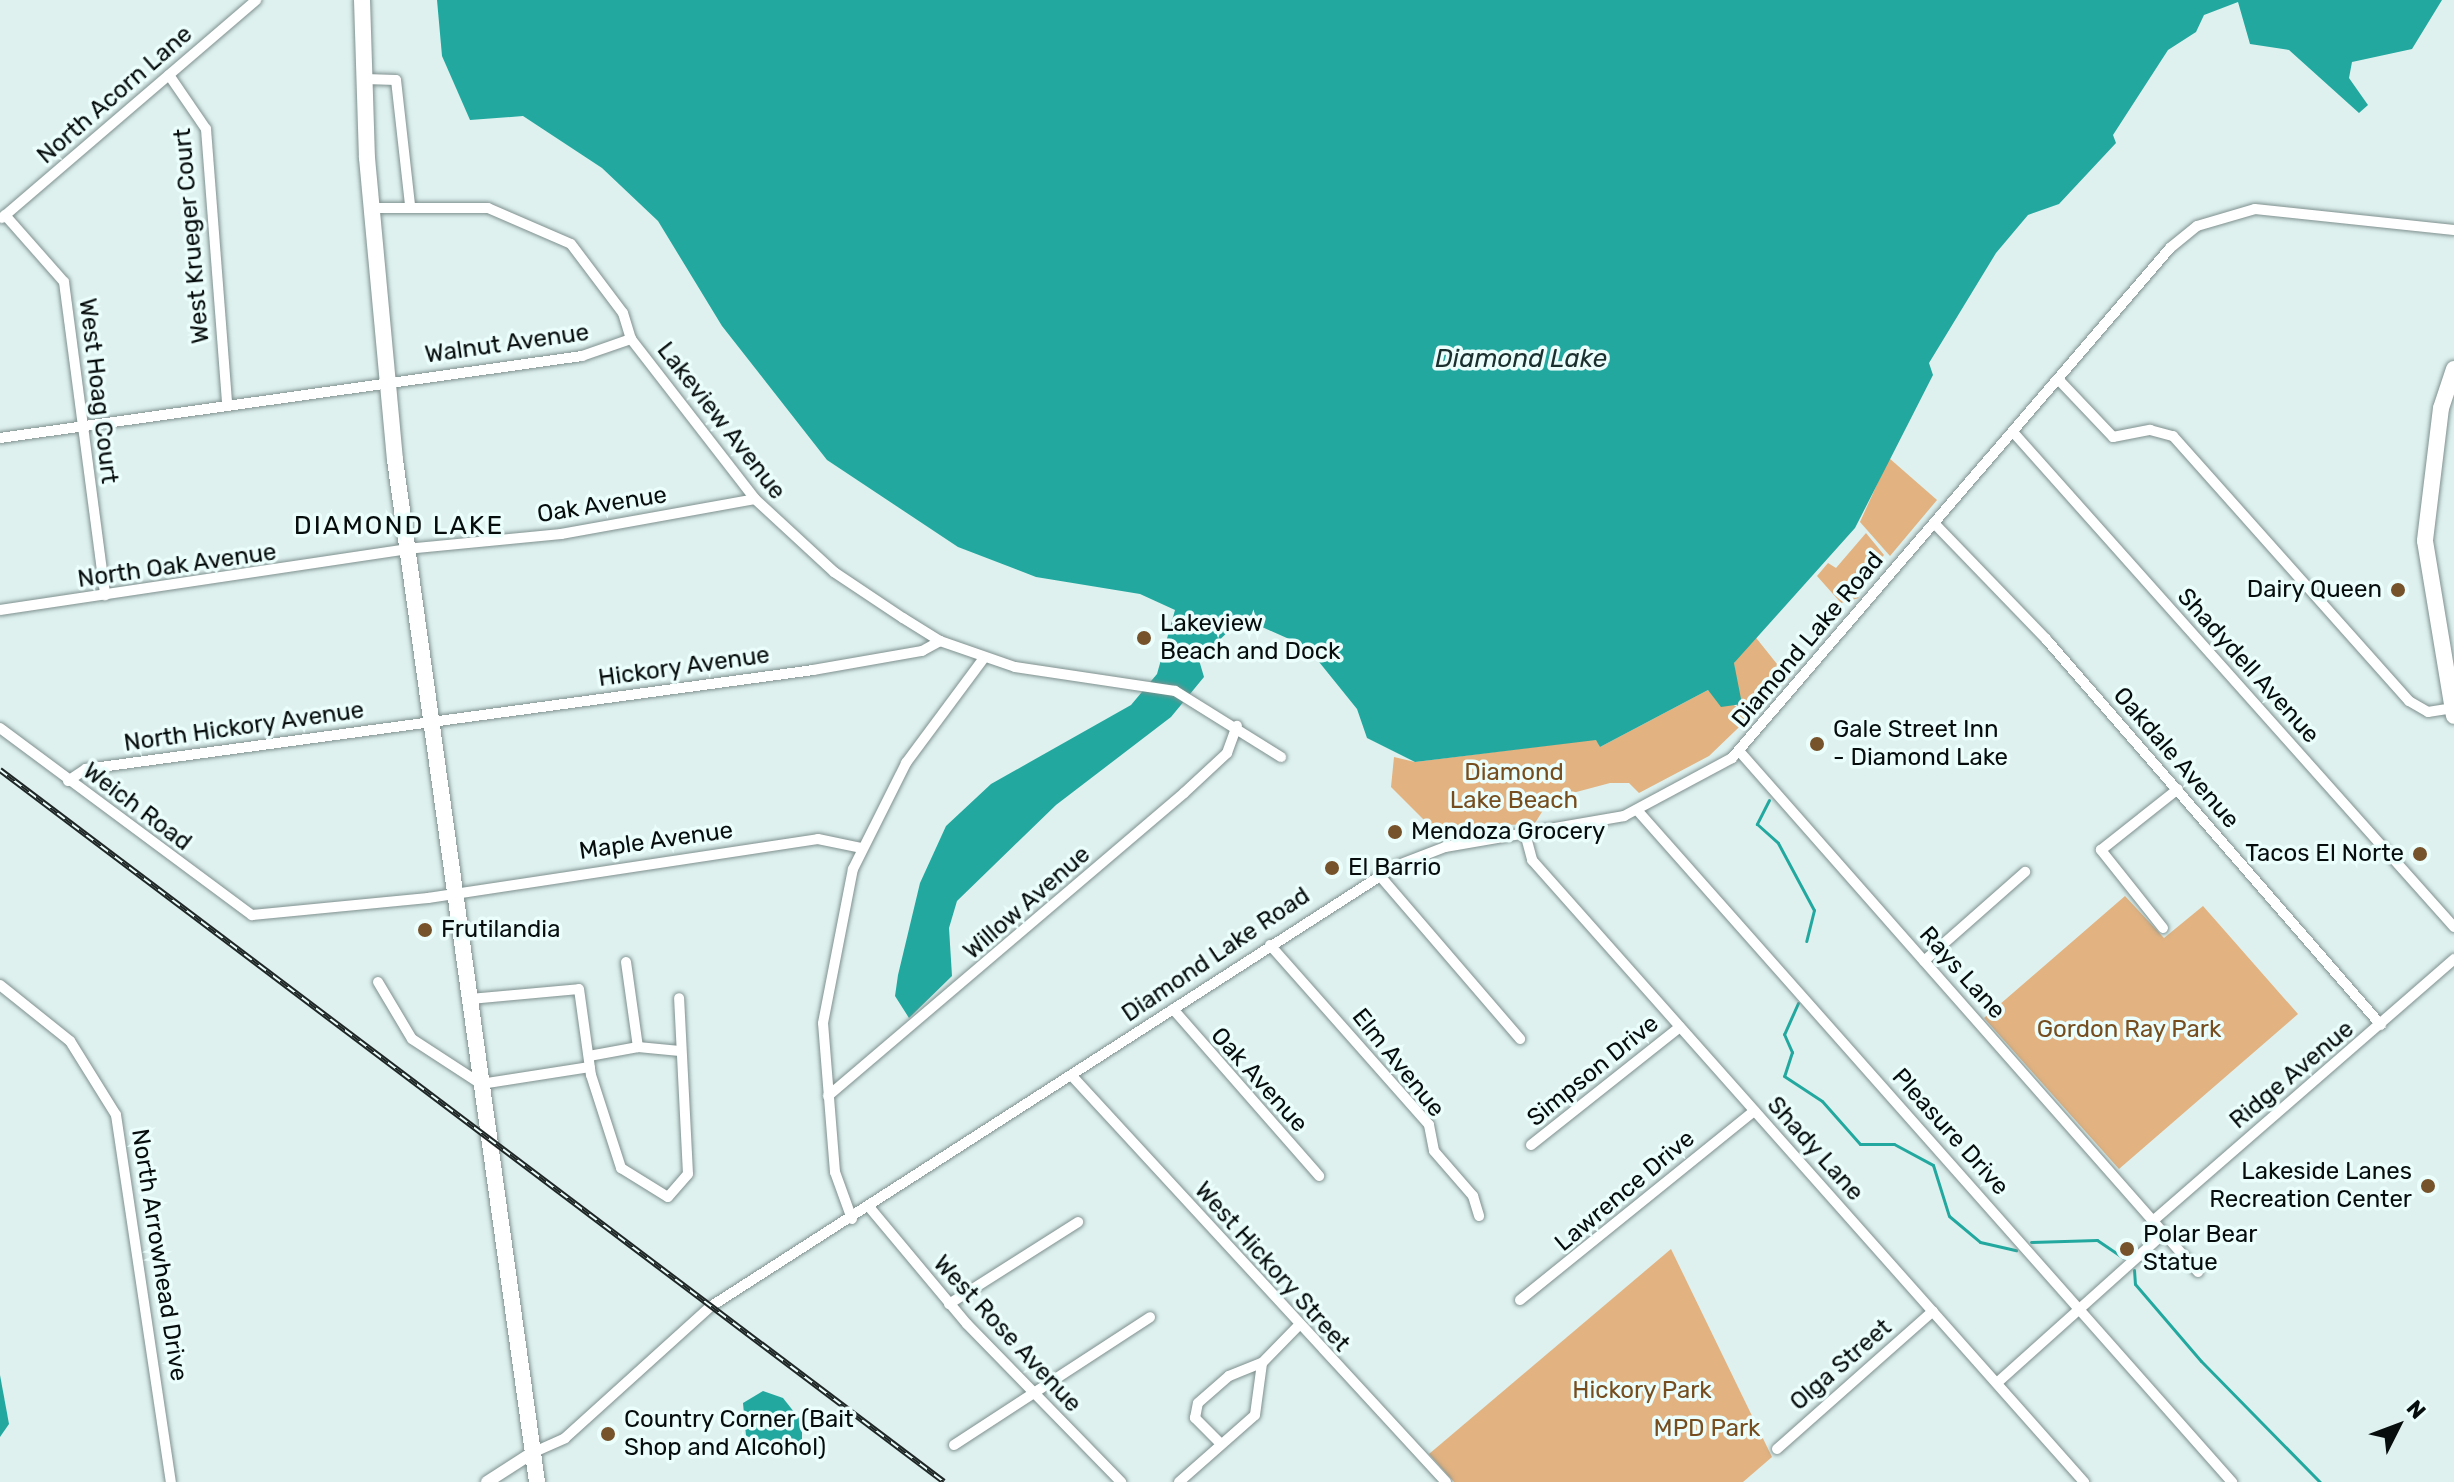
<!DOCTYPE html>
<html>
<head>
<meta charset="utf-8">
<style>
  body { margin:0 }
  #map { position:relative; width:2454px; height:1482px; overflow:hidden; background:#def1ef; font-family:Rubik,sans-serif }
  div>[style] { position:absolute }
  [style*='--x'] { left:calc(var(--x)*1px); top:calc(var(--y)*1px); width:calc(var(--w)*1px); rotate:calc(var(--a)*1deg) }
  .green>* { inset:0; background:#e2b281 }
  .water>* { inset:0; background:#23a89f }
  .stream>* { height:3px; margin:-1.5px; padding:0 1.5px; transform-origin:1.5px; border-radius:1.5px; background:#23a89f }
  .roads { filter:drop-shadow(0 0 2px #7f908e) drop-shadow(0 0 2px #7f908e) }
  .minor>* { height:10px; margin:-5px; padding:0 5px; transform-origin:5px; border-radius:5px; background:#fff }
  .tertiary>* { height:12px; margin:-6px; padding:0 6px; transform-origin:6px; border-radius:6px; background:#fff }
  .primary>* { height:16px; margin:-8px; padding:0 8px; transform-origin:8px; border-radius:8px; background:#fff }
  .rail>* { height:6px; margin-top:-3px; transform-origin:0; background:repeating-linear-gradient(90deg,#ebfefc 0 9px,#1f2626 0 18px); box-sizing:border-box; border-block:2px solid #1f2626 }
  .dots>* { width:22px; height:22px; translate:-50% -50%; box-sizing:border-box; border:4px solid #ebfefc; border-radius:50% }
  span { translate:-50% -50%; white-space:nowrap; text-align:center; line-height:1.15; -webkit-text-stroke:7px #ebfefc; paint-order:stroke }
  .street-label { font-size:24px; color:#070d0d }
  .poi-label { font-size:24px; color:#070d0d }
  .right { translate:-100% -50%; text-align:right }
  .left { translate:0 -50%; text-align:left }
  .park-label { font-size:24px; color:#764d1e }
  .water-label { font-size:26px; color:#1b302e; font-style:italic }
  .neighbourhood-label { font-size:26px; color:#070d0d; letter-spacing:2px }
  .north { position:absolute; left:2358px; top:1386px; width:80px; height:80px; -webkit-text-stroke:6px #ebfefc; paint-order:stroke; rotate:48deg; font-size:22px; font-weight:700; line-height:32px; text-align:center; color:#070d0d }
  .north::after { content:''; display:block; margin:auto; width:28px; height:36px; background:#070d0d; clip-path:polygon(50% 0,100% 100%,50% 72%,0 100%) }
</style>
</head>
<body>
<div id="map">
  <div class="green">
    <i style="clip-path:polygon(1889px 458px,1937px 500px,1890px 556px,1860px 522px)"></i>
    <i style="clip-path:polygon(1866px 533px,1884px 555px,1853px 592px,1859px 598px,1841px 603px,1817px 576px,1828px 563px,1836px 568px)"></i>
    <i style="clip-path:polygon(1753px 634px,1789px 679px,1709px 756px,1639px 793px,1629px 783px,1610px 783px,1550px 799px,1535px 823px,1435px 831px,1391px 787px,1394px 757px,1415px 762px,1597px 739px,1600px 747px,1708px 690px,1737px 707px,1734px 663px)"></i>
    <i style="clip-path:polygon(2125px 896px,2164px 938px,2203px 906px,2298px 1014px,2119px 1169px,1984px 1018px)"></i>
    <i style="clip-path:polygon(1671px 1249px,1772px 1457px,1743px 1482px,1454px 1482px,1429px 1454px)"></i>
  </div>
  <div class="water">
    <i style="clip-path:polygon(437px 0,2442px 0,2412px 49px,2352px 62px,2349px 78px,2368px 105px,2359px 113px,2289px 50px,2250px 44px,2238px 2px,2204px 15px,2196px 32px,2168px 50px,2113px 135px,2116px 143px,2059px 204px,2028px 215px,1996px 253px,1929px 363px,1933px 375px,1855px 528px,1734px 663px,1742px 704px,1721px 707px,1708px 690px,1600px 747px,1596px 740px,1415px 762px,1367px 738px,1357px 709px,1307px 647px,1242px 618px,1199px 660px,1204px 677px,1171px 717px,1056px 805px,957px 901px,949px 928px,952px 976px,909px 1018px,895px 996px,898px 975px,920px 883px,946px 826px,991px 784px,1131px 705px,1157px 674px,1175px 610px,1140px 594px,1036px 577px,958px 547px,827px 460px,722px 326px,658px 221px,602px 168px,523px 116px,470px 120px,442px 56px)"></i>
    <i style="clip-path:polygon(0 1375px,9px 1424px,0 1437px)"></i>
    <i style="clip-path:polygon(763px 1391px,783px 1398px,802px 1422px,802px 1444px,788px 1450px,746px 1436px,743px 1403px)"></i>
  </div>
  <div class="stream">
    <i style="--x:1769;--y:800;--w:27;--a:117"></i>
    <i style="--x:1757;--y:824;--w:28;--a:42"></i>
    <i style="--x:1778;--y:843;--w:76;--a:61.8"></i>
    <i style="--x:1814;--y:910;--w:32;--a:104"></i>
    <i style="--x:1798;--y:1003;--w:34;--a:114"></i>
    <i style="--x:1784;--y:1034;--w:20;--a:66"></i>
    <i style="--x:1792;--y:1052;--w:25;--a:108"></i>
    <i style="--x:1784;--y:1076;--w:45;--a:33.3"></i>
    <i style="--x:1822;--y:1101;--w:57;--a:48.5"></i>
    <i style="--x:1860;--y:1144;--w:34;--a:0"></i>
    <i style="--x:1894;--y:1144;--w:44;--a:28.3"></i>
    <i style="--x:1933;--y:1165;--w:53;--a:72.6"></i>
    <i style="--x:1949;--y:1216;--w:40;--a:40"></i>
    <i style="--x:1980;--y:1242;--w:37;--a:13"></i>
    <i style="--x:2031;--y:1242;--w:66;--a:-1.7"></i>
    <i style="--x:2097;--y:1240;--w:32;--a:34"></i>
    <i style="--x:2134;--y:1270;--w:14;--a:86"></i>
    <i style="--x:2135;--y:1284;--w:101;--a:49.4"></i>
    <i style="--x:2201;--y:1361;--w:170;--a:45.5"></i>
  </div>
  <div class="roads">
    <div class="minor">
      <i style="--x:169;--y:75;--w:65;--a:55.6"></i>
      <i style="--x:206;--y:129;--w:275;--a:85.6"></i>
      <i style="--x:365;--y:79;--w:31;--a:2"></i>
      <i style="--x:396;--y:80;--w:126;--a:83.6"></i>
      <i style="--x:372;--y:208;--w:116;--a:0"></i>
      <i style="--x:488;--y:208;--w:90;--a:23.4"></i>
      <i style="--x:571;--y:244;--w:86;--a:53"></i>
      <i style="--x:623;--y:313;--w:27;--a:73"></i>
      <i style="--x:631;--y:339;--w:202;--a:52.2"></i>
      <i style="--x:755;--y:499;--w:108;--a:42.7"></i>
      <i style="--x:834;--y:572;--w:83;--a:33.7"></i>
      <i style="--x:903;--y:618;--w:44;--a:31.9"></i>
      <i style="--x:940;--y:641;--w:79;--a:19.1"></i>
      <i style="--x:1015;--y:667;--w:162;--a:8.5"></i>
      <i style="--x:1175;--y:691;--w:125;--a:31.9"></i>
      <i style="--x:5;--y:215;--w:89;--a:48.6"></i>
      <i style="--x:64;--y:282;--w:316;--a:82.5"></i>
      <i style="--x:2;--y:218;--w:335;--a:-40.6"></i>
      <i style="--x:2058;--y:379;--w:80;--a:46.5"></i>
      <i style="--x:2113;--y:437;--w:38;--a:-11"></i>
      <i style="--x:2150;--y:430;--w:24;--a:15"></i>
      <i style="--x:2173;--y:436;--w:355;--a:48.3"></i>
      <i style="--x:2409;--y:701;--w:22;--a:30"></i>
      <i style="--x:2428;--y:712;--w:24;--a:-9"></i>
      <i style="--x:2013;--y:432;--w:663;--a:48.3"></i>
      <i style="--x:0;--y:438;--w:588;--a:-8.02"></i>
      <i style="--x:582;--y:356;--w:52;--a:-19.1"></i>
      <i style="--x:1935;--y:524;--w:160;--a:46"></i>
      <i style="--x:2046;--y:639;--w:511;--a:49.05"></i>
      <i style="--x:0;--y:610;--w:411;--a:-8.5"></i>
      <i style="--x:406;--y:549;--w:156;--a:-5.5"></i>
      <i style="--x:561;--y:534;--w:197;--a:-10.2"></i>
      <i style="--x:0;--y:728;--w:314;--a:36.6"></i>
      <i style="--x:252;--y:915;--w:177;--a:-5.5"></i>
      <i style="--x:428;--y:898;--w:394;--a:-8.6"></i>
      <i style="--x:818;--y:839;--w:45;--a:11.6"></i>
      <i style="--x:1740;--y:752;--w:693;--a:48.63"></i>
      <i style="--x:68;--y:781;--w:22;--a:-34"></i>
      <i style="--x:86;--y:769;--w:734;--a:-7.75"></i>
      <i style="--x:813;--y:670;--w:111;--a:-9.9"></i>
      <i style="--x:922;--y:651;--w:21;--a:-29"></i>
      <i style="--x:1637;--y:810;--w:898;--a:48.48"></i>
      <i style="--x:1526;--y:837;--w:24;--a:75"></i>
      <i style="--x:1532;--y:860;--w:832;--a:48.41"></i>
      <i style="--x:1380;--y:876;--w:215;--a:49.3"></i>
      <i style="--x:2163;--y:928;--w:100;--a:-128.5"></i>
      <i style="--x:2101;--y:850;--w:98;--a:-38.4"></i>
      <i style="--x:1270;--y:945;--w:240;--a:48.5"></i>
      <i style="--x:1429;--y:1125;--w:26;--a:79"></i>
      <i style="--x:1434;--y:1151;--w:60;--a:49.1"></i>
      <i style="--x:1473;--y:1196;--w:21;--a:73"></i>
      <i style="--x:1924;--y:961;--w:135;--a:-41.4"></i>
      <i style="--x:626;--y:962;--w:86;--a:82"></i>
      <i style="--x:638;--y:1047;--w:42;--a:5.4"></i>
      <i style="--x:378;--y:982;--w:66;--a:59.2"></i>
      <i style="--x:412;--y:1039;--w:82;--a:33.1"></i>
      <i style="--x:481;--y:1084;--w:110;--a:-8.9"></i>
      <i style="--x:0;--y:985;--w:90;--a:38.7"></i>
      <i style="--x:70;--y:1041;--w:87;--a:58.1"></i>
      <i style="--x:116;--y:1115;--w:371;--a:81.5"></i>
      <i style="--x:470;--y:999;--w:109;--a:-5.2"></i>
      <i style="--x:579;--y:989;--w:87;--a:82.1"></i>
      <i style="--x:591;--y:1075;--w:98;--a:72.1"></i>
      <i style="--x:621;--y:1168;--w:55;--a:31.7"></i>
      <i style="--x:668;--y:1197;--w:30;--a:-49"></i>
      <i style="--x:688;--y:1174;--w:176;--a:-92.9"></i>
      <i style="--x:1173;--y:1009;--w:222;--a:48.8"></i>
      <i style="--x:589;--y:1056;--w:50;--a:-10.4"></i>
      <i style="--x:1072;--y:1076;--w:552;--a:47.35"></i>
      <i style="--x:828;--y:1096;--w:467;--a:-40.4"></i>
      <i style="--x:1184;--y:793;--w:59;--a:-42.9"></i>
      <i style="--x:1227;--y:753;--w:29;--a:-70"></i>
      <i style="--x:1531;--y:1145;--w:190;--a:-38.4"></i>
      <i style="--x:870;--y:1208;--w:151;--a:50.1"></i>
      <i style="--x:967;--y:1324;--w:221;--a:45.7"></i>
      <i style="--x:852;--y:1219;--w:50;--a:-109.9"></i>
      <i style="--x:835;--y:1172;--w:149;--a:-94.6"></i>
      <i style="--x:823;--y:1023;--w:157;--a:-79"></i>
      <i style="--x:853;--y:869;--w:119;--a:-63.4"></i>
      <i style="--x:906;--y:763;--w:131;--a:-53.4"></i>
      <i style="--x:2154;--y:1220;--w:398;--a:-41"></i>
      <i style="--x:1520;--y:1300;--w:301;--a:-38.9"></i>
      <i style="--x:949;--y:1304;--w:153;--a:-32.4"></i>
      <i style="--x:1997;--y:1383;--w:223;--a:-41.9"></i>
      <i style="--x:1221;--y:1444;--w:37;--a:-135"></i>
      <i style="--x:1195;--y:1418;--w:15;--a:-79"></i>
      <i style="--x:1198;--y:1403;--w:41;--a:-41.1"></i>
      <i style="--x:1229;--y:1376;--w:35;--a:-22"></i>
      <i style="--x:1262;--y:1363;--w:50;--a:-45.8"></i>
      <i style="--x:954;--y:1445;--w:234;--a:-33.1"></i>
      <i style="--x:1777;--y:1449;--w:208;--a:-41.5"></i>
      <i style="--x:532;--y:1453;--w:36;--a:-24"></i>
      <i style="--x:565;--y:1438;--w:195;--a:-42.1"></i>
      <i style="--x:710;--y:1307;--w:816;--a:-32.74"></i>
      <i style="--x:1396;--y:866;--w:53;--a:-21.2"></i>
      <i style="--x:1445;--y:847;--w:182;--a:-9.8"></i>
      <i style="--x:1624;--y:816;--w:123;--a:-28.2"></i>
      <i style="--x:1732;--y:758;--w:672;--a:-49.34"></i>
      <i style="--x:2170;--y:248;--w:35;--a:-39"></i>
      <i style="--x:2197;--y:226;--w:60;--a:-16.3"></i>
      <i style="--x:2255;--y:209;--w:200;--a:6"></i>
      <i style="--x:1179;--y:1482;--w:101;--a:-41.4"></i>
      <i style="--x:1255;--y:1415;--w:52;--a:-82.3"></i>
    </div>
    <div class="tertiary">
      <i style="--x:487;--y:1482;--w:54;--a:-32.8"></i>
    </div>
    <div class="primary">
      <i style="--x:362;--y:0;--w:158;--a:88.2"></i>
      <i style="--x:367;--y:158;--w:303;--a:84.7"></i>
      <i style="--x:395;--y:460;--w:1032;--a:82.09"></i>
      <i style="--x:2454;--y:369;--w:41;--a:108.4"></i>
      <i style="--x:2441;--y:408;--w:134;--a:96.9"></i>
      <i style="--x:2425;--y:541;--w:177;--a:80.6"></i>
    </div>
  </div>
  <div class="rail">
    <i style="--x:0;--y:770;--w:1182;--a:37.02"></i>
  </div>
  <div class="dots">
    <i style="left:2398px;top:590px;background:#77532c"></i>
    <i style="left:1144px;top:638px;background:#77532c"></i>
    <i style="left:1817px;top:744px;background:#77532c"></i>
    <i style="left:1395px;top:832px;background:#77532c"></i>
    <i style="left:2420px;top:854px;background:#77532c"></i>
    <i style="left:1332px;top:868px;background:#77532c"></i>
    <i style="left:425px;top:930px;background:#77532c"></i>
    <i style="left:2428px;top:1186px;background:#77532c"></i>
    <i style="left:2127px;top:1249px;background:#77532c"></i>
    <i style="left:608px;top:1434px;background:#77532c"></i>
  </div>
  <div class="street-label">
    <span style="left:115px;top:95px;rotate:-41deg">North Acorn Lane</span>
    <span style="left:192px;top:236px;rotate:-95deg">West Krueger Court</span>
    <span style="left:507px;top:344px;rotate:-8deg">Walnut Avenue</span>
    <span style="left:98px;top:391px;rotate:83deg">West Hoag Court</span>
    <span style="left:721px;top:421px;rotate:52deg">Lakeview Avenue</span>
    <span style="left:602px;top:505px;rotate:-9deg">Oak Avenue</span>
    <span style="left:177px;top:566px;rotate:-8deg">North Oak Avenue</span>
    <span style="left:1808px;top:640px;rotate:-50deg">Diamond Lake Road</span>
    <span style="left:2248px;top:666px;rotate:48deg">Shadydell Avenue</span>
    <span style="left:684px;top:667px;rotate:-8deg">Hickory Avenue</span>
    <span style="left:244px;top:727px;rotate:-8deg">North Hickory Avenue</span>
    <span style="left:2176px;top:758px;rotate:49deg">Oakdale Avenue</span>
    <span style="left:137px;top:807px;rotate:37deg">Weich Road</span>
    <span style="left:656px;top:841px;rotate:-8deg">Maple Avenue</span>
    <span style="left:1027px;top:903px;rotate:-41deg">Willow Avenue</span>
    <span style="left:1216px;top:955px;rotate:-34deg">Diamond Lake Road</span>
    <span style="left:1962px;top:973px;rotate:48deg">Rays Lane</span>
    <span style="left:1398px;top:1063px;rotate:51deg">Elm Avenue</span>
    <span style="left:1593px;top:1071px;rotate:-39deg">Simpson Drive</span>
    <span style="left:2292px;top:1075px;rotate:-40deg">Ridge Avenue</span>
    <span style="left:1259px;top:1080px;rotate:48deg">Oak Avenue</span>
    <span style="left:1950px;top:1132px;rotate:48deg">Pleasure Drive</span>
    <span style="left:1815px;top:1149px;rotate:48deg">Shady Lane</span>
    <span style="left:1625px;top:1191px;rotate:-40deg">Lawrence Drive</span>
    <span style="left:159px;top:1255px;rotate:81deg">North Arrowhead Drive</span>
    <span style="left:1272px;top:1267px;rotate:48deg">West Hickory Street</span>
    <span style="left:1007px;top:1334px;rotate:47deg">West Rose Avenue</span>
    <span style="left:1841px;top:1365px;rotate:-41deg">Olga Street</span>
  </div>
  <div class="poi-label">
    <span class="right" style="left:2382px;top:590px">Dairy Queen</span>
    <span class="left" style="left:1160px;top:638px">Lakeview<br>Beach and Dock</span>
    <span class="left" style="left:1833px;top:744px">Gale Street Inn<br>- Diamond Lake</span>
    <span class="left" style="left:1411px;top:832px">Mendoza Grocery</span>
    <span class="right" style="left:2404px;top:854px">Tacos El Norte</span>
    <span class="left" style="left:1348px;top:868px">El Barrio</span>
    <span class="left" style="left:441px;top:930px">Frutilandia</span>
    <span class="right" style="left:2412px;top:1186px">Lakeside Lanes<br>Recreation Center</span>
    <span class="left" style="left:2143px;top:1249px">Polar Bear<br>Statue</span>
    <span class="left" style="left:624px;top:1434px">Country Corner (Bait<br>Shop and Alcohol)</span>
  </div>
  <div class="park-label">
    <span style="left:1514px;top:787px">Diamond<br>Lake Beach</span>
    <span style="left:2129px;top:1030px">Gordon Ray Park</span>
    <span style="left:1642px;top:1391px">Hickory Park</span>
    <span style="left:1707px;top:1429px">MPD Park</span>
  </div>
  <div class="water-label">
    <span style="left:1521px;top:359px">Diamond Lake</span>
  </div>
  <div class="neighbourhood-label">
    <span style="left:399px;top:526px">DIAMOND LAKE</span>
  </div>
  <div class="north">N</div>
</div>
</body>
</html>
